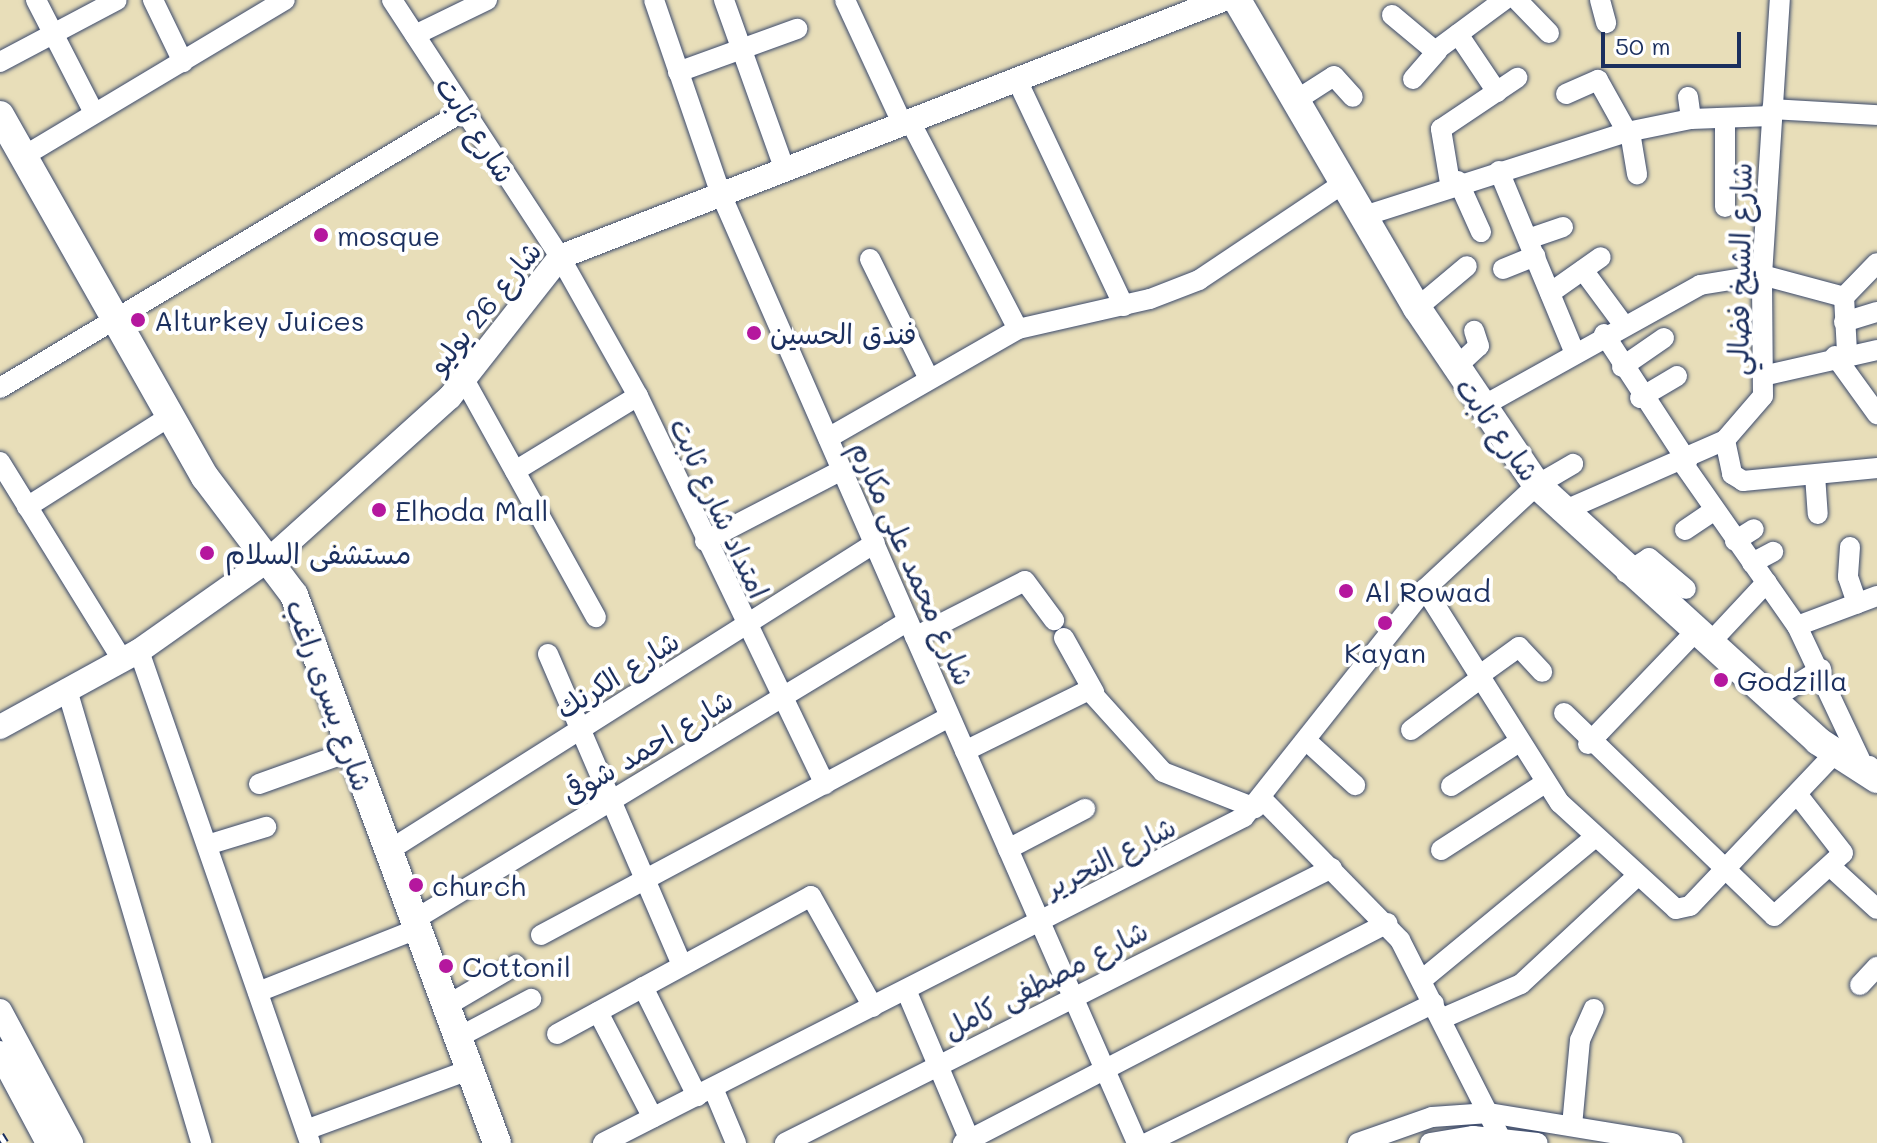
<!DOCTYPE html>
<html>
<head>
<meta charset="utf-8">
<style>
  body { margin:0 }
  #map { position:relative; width:1877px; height:1143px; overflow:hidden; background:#e8deb9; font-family:Mali,"Playpen Sans Arabic",sans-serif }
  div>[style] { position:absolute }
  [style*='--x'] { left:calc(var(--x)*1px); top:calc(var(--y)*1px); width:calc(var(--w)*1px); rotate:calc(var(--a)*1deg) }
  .roads { filter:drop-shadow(0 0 2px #3a496c) drop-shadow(0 0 2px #3a496c) }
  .minor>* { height:20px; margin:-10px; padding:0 10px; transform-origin:10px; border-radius:10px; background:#fff }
  .tertiary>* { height:24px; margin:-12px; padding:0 12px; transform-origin:12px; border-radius:12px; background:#fff }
  .secondary>* { height:28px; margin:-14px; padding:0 14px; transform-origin:14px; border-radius:14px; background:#fff }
  .rail>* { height:9px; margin-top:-4.5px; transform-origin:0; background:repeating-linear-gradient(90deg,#fff 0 18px,#1b2f5e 0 36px); box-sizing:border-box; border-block:2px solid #1b2f5e }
  .dots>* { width:22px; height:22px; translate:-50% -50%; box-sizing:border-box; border:4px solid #fff; border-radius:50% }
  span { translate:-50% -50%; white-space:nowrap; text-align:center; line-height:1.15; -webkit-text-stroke:8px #fff; paint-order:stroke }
  .street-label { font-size:28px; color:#1b2f5e }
  .poi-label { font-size:28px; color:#1b2f5e }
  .left { translate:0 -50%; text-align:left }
  .scale { position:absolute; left:1601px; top:32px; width:140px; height:36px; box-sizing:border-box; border:4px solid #1b2f5e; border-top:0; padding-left:10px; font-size:24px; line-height:28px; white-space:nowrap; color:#1b2f5e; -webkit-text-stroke:6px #fff; paint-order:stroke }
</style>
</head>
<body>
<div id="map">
  <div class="roads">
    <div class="minor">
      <i style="--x:36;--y:0;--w:127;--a:62.8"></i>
      <i style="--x:153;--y:0;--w:69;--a:64.2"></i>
      <i style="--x:392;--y:0;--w:307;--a:56.8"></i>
      <i style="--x:560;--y:257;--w:159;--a:60.7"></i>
      <i style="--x:638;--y:396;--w:431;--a:64.3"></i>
      <i style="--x:654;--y:0;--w:203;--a:71"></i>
      <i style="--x:720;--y:192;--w:1038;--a:66.32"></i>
      <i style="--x:724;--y:0;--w:178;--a:70.3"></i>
      <i style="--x:845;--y:0;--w:136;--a:65.1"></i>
      <i style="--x:1517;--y:0;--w:46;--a:45.9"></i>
      <i style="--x:1600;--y:0;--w:24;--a:75"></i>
      <i style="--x:1392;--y:15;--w:56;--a:39.9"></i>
      <i style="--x:1435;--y:51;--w:86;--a:-36.5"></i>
      <i style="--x:1458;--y:34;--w:70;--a:56.1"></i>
      <i style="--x:415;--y:35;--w:80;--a:-25.9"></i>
      <i style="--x:0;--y:62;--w:132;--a:-27.9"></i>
      <i style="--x:678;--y:72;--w:127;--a:-19.9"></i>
      <i style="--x:1413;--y:79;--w:38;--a:-49"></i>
      <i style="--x:1017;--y:80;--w:250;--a:64.7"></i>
      <i style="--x:1566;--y:94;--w:35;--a:-24"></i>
      <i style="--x:1598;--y:80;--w:60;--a:60.9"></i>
      <i style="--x:1688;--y:97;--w:22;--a:82"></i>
      <i style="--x:1295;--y:101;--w:46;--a:-32.7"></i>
      <i style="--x:1334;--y:76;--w:28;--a:48"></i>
      <i style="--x:1772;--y:109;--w:105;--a:3.3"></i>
      <i style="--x:910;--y:121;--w:234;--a:62.6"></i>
      <i style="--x:1630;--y:132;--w:43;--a:80.5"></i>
      <i style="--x:24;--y:156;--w:304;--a:-30.9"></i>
      <i style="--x:1499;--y:171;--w:195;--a:67.4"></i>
      <i style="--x:1458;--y:181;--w:56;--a:65.7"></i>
      <i style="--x:1450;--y:183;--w:55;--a:-99.5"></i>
      <i style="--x:1441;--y:129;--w:92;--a:-33.9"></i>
      <i style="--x:1725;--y:207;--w:89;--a:-90"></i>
      <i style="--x:1364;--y:216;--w:276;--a:-17.7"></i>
      <i style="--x:1627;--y:132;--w:65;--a:-11.5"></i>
      <i style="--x:1691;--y:119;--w:80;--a:-2.1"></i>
      <i style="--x:1528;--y:239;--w:37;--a:-19"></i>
      <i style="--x:870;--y:259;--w:134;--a:63.8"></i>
      <i style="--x:1503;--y:269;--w:35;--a:-22"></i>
      <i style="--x:1583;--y:270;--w:67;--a:53.5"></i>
      <i style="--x:1550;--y:293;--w:62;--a:-35.2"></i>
      <i style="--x:1417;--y:308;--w:65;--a:-40"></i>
      <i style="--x:1844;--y:322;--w:34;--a:-17"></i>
      <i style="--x:1604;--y:334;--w:152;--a:56.8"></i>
      <i style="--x:1847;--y:352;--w:55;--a:-93.1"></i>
      <i style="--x:1844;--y:297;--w:47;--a:-45.9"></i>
      <i style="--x:1835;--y:356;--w:72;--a:54.1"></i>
      <i style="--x:1622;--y:367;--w:51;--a:-34.6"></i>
      <i style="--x:1454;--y:369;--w:34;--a:-43"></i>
      <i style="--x:1479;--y:346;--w:16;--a:-108"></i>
      <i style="--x:1767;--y:375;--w:113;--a:-12.8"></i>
      <i style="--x:465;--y:381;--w:270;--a:61"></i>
      <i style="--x:0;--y:388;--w:540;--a:-30.84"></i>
      <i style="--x:1640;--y:398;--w:43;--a:-30.7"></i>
      <i style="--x:1481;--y:407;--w:251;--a:-29.1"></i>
      <i style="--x:1700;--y:285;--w:63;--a:-9.2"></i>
      <i style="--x:1762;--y:275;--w:85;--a:15"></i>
      <i style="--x:828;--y:438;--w:219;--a:-29.8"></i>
      <i style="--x:1018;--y:329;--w:135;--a:-12.8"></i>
      <i style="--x:1150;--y:299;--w:53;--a:-21.2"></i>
      <i style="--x:1199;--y:280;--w:174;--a:-33.8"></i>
      <i style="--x:1725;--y:440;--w:35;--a:78"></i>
      <i style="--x:1732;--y:474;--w:13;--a:32"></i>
      <i style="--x:1743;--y:481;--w:135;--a:-5.5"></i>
      <i style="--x:0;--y:462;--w:234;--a:58.3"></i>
      <i style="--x:1682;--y:462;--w:200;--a:55"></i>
      <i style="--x:1797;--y:626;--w:157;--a:64.7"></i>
      <i style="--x:1864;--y:768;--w:6;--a:-18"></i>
      <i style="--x:515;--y:471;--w:144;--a:-31.4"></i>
      <i style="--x:1815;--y:475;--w:39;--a:86"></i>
      <i style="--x:27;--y:507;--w:172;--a:-32.4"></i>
      <i style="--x:1561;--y:512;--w:179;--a:-23.7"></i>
      <i style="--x:1725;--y:440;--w:58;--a:-49.2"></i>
      <i style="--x:1763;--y:396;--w:121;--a:-90.5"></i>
      <i style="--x:1762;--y:275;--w:276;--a:-86.3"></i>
      <i style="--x:1685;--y:530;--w:32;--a:-34"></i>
      <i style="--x:705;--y:541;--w:154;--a:-27.4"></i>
      <i style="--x:1735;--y:541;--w:22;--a:-32"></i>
      <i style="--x:1850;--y:547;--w:30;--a:94"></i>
      <i style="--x:1848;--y:577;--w:28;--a:71"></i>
      <i style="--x:1752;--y:563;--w:24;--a:-28"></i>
      <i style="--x:1626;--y:573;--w:27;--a:-33"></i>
      <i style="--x:1649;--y:558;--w:48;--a:40"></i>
      <i style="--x:1425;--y:589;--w:253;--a:57.8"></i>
      <i style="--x:1560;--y:803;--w:157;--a:42.4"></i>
      <i style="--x:1676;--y:909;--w:14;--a:-12"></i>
      <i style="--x:1690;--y:906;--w:211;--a:-46.5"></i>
      <i style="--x:1797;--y:626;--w:85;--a:-20.6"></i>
      <i style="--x:915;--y:637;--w:123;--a:-27"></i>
      <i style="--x:1025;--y:581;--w:49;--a:53.4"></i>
      <i style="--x:1064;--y:638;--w:62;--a:60.9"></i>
      <i style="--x:1708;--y:645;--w:86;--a:-46.9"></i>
      <i style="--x:139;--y:651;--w:521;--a:70.83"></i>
      <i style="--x:548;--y:654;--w:339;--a:66.7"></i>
      <i style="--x:1480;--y:675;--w:48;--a:-35.7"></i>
      <i style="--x:1519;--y:647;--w:34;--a:47"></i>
      <i style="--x:68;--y:693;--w:469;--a:73.5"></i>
      <i style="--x:1771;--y:700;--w:59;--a:-31.8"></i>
      <i style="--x:1564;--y:713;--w:292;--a:44"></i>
      <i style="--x:1774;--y:916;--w:93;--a:-42.4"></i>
      <i style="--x:1843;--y:853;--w:75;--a:-127.9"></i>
      <i style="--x:1411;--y:730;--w:87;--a:-36.6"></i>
      <i style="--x:1308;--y:742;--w:64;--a:42.5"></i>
      <i style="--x:1588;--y:744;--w:153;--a:-46.3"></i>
      <i style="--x:965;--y:751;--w:138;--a:-26.2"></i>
      <i style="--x:1089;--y:690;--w:110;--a:47.9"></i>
      <i style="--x:1163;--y:772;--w:99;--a:21.4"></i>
      <i style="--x:259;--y:784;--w:98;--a:-19.7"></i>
      <i style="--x:1451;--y:786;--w:81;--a:-32.9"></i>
      <i style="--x:1263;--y:800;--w:196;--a:45.6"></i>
      <i style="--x:1400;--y:940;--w:228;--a:63.1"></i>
      <i style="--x:207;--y:845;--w:62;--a:-17"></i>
      <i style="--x:1008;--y:849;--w:87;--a:-27.5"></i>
      <i style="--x:1441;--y:850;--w:124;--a:-32.8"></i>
      <i style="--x:388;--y:851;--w:576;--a:-32.31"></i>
      <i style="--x:1831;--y:867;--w:62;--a:42.4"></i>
      <i style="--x:414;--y:920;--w:577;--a:-31.18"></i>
      <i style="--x:541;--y:935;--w:463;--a:-28.1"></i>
      <i style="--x:1423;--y:979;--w:220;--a:-39.5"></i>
      <i style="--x:1860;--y:985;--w:25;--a:-47"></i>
      <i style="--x:643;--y:987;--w:122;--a:63.6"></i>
      <i style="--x:906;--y:990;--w:166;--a:67"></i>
      <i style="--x:258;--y:992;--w:171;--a:-21.6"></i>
      <i style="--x:446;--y:1006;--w:81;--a:-30.4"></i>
      <i style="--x:598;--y:1012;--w:119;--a:62.6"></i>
      <i style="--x:1441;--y:1019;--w:87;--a:-23.6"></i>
      <i style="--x:1521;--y:984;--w:157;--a:-42.9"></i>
      <i style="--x:557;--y:1034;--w:289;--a:-28.5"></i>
      <i style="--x:811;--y:896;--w:127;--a:60.8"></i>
      <i style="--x:457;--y:1038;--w:84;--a:-27.8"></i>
      <i style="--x:713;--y:1088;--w:60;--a:67.3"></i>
      <i style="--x:1572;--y:1126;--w:86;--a:-84.7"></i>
      <i style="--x:1580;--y:1040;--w:34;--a:-66"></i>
      <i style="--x:306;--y:1130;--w:174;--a:-20.2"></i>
      <i style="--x:603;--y:1143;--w:719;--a:-26.96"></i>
      <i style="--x:1244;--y:817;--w:291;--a:-51.6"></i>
      <i style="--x:1425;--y:589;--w:153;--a:-42.9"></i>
      <i style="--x:1537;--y:485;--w:42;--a:-30.3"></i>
      <i style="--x:785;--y:1143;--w:612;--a:-26.69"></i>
      <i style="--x:963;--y:1143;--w:478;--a:-27.4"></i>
      <i style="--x:1147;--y:1143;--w:319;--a:-26"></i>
      <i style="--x:1358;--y:1143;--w:78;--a:-19.4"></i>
      <i style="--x:1432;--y:1117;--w:57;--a:-4"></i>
      <i style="--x:1489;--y:1113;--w:186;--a:9.3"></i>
      <i style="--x:1430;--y:1143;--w:44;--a:-9.2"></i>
      <i style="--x:1473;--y:1136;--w:65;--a:6.1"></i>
    </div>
    <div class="tertiary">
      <i style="--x:0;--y:727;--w:158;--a:-28.7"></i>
      <i style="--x:139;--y:651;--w:161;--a:-35.2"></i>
      <i style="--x:271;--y:558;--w:241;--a:-42"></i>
      <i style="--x:450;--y:397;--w:178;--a:-51.8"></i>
      <i style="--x:560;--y:257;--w:710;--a:-21.22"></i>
      <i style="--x:0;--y:1011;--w:150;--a:61.7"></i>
      <i style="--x:0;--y:1053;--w:102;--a:61.9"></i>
    </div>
    <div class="secondary">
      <i style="--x:1237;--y:0;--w:357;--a:59.7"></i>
      <i style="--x:1417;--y:308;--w:214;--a:55.9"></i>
      <i style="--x:1537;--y:485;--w:380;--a:42.3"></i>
      <i style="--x:1818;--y:741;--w:70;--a:32.8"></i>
      <i style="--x:0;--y:115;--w:416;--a:60.5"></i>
      <i style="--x:205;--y:477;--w:148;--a:53"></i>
      <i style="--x:294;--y:595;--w:584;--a:69.67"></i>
    </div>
  </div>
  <div class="rail">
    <i style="--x:0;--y:1135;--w:9;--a:58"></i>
  </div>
  <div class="dots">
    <i style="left:321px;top:235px;background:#b5179e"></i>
    <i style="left:138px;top:320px;background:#b5179e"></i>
    <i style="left:754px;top:333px;background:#b5179e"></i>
    <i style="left:379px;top:510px;background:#b5179e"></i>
    <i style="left:207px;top:553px;background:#b5179e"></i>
    <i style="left:1346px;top:591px;background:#b5179e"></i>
    <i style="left:1385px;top:623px;background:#b5179e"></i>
    <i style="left:1721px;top:680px;background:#b5179e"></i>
    <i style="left:416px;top:885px;background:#b5179e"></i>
    <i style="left:446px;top:966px;background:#b5179e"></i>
  </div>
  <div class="street-label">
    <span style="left:476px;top:129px;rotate:57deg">شارع ثابت</span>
    <span style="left:1739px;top:269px;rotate:-89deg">شارع الشيخ فضالي</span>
    <span style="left:484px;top:307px;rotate:-51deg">شارع 26 يوليو</span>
    <span style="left:1498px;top:429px;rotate:54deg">شارع ثابت</span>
    <span style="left:720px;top:508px;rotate:65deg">امتداد شارع ثابت</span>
    <span style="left:913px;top:563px;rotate:66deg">شارع محمد على مكارم</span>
    <span style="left:617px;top:674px;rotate:-32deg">شارع الكرنك</span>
    <span style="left:330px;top:695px;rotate:70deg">شارع يسرى راغب</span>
    <span style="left:647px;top:746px;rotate:-31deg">شارع احمد شوقى</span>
    <span style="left:1110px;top:856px;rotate:-27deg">شارع التحرير</span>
    <span style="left:1045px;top:979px;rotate:-27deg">شارع مصطفى كامل</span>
  </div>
  <div class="poi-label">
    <span class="left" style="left:337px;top:235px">mosque</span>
    <span class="left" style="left:154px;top:320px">Alturkey Juices</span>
    <span class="left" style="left:770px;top:333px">فندق الحسين</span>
    <span class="left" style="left:395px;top:510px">Elhoda Mall</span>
    <span class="left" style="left:225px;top:553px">مستشفى السلام</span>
    <span class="left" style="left:1364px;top:591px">Al Rowad</span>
    <span style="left:1385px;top:652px">Kayan</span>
    <span class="left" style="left:1737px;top:680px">Godzilla</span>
    <span class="left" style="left:432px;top:885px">church</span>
    <span class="left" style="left:462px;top:966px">Cottonil</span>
  </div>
  <div class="scale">50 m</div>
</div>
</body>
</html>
